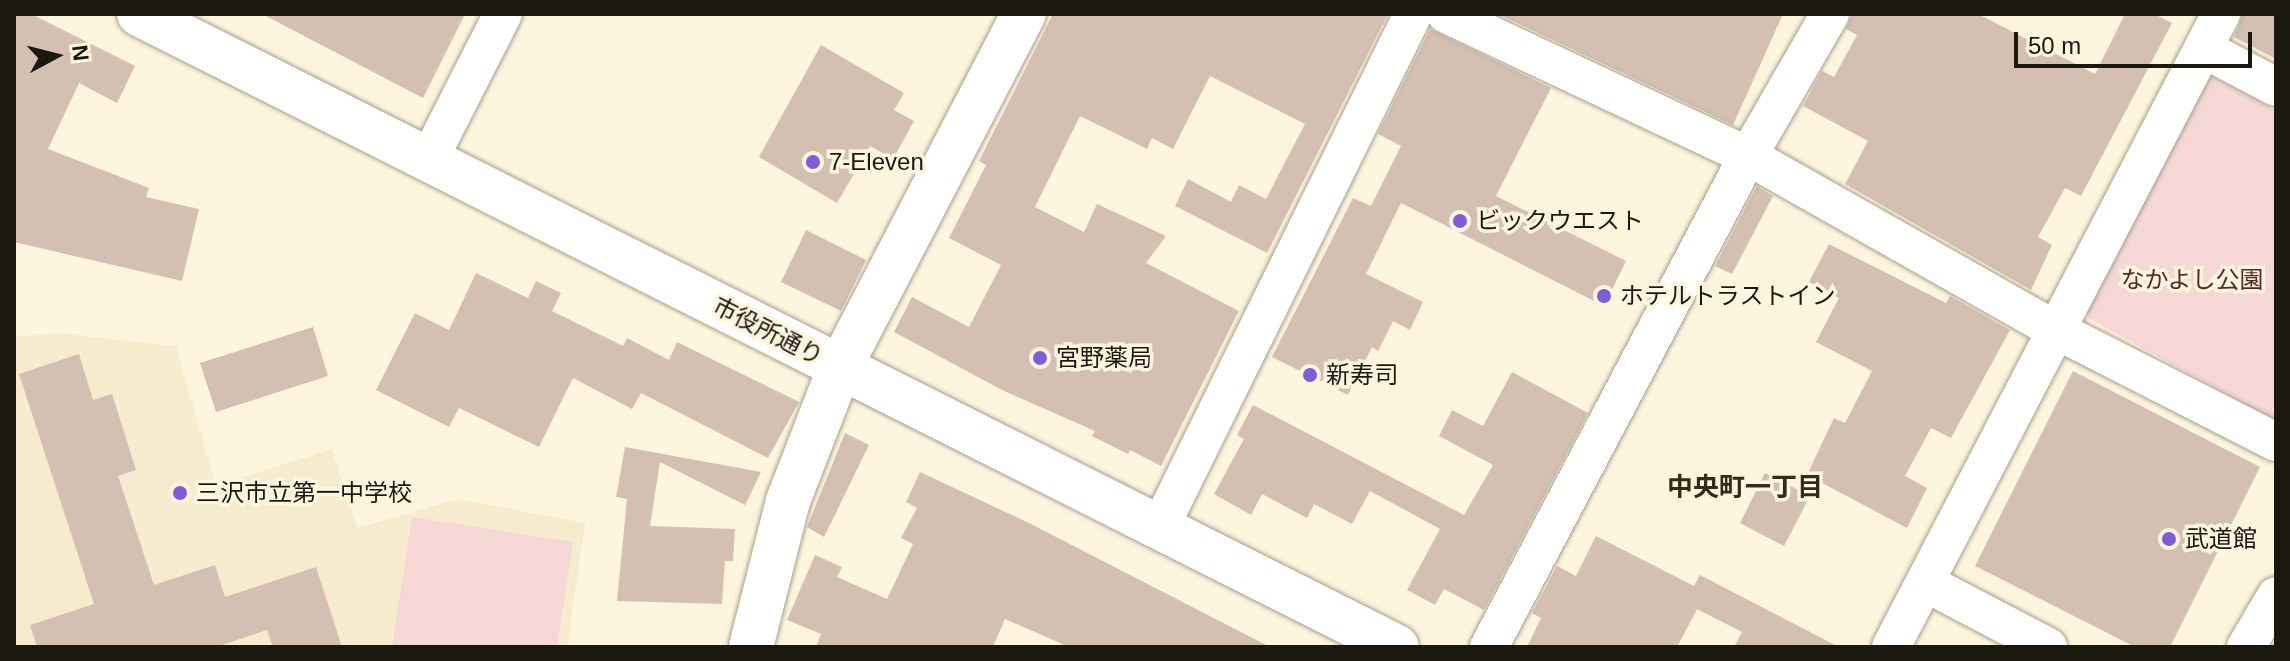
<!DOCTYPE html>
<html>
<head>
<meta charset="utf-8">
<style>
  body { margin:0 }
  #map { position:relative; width:2290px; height:661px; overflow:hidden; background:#fef5df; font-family:Helvetica,"Noto Sans JP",sans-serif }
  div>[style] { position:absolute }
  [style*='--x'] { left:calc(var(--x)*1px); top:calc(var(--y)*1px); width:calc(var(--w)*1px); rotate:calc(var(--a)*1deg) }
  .built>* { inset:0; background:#f6ebce }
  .green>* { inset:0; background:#f5d8d5 }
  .building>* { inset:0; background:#d4c0b2 }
  .roads { filter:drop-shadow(0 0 2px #a79f8b) drop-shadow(0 0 2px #a79f8b) }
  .minor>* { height:38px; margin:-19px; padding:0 19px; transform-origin:19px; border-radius:19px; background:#fff }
  .tertiary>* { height:44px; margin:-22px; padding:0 22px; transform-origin:22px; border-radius:22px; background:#fff }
  .dots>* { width:22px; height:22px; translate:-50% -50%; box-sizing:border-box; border:4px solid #fef5df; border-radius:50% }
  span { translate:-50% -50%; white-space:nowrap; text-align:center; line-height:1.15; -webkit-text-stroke:7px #fef5df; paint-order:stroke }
  .poi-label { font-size:24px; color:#1b1810 }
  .left { translate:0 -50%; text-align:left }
  .park-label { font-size:24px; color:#592723 }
  .street-label { font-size:24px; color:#1b1810 }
  .neighbourhood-label { font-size:26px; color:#312b19; font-weight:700 }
  .frame { position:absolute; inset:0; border:16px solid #1b1810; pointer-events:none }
  .north { position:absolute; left:16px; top:16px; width:80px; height:80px; -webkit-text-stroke:6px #fef5df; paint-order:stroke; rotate:83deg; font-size:22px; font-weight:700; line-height:32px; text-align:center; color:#1b1810 }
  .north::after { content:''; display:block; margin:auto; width:28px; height:36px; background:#1b1810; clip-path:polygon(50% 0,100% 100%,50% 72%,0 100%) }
  .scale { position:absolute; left:2014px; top:32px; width:238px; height:36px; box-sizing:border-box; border:4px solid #1b1810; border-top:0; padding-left:10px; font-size:24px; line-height:28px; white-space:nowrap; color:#1b1810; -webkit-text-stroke:6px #fef5df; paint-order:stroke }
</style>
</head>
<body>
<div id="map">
  <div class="built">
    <i style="clip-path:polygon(57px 333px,176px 346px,216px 486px,332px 449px,357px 528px,458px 499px,585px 523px,567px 647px,14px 647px,14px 337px)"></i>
  </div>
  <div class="green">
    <i style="clip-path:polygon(2213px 77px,2276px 110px,2276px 421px,2088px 318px,2085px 306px,2203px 78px)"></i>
    <i style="clip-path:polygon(412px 517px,573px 542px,557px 647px,392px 647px)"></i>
  </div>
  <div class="building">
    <i style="clip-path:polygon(14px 14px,31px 14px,135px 66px,117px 103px,79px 83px,48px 149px,149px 188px,146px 197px,199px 209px,182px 281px,14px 242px)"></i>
    <i style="clip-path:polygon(262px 14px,465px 14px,423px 98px)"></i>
    <i style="clip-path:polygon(1053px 14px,1388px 14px,1267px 253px,1175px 206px,1188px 179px,1231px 202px,1239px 185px,1266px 199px,1305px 124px,1210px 76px,1173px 149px,1152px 138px,1147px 149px,1080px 116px,1035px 207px,1084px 232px,1097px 204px,1166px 236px,1146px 263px,1239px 311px,1161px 466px,1130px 450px,1128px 454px,1092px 436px,1095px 431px,1002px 390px,894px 332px,912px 297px,969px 327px,1001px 265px,949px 238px,986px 165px,979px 161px)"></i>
    <i style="clip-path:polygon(1498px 14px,1783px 14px,1733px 125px)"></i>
    <i style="clip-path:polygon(1852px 14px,1978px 14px,2095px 74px,2125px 14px,2154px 14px,2172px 23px,2081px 196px,2065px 188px,2038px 237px,2052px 245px,2031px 290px,1845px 184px,1868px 141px,1803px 106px,1822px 71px,1834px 77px,1857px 35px,1846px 29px)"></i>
    <i style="clip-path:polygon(2243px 14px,2276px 14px,2276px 59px,2234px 37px)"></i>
    <i style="clip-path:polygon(1430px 29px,1551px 88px,1496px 196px,1626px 261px,1604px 306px,1401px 203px,1366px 274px,1423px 302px,1410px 330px,1393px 321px,1378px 351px,1372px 347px,1348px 395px,1272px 357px,1353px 198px,1371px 206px,1401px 146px,1378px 134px)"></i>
    <i style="clip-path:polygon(821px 45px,904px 93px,894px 110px,914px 121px,893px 159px,870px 146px,837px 203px,759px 157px)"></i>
    <i style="clip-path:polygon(1757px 186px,1773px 196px,1732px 274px,1715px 266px)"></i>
    <i style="clip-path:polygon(806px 230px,866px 260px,841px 311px,781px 282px)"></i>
    <i style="clip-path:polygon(1829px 244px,1946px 303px,1950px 296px,2010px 330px,1951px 438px,1931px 428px,1905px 476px,1927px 488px,1907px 528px,1807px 475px,1834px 418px,1845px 423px,1872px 371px,1816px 342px,1839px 298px,1809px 282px)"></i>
    <i style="clip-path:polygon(476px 273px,528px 298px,536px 281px,561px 293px,552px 311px,623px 346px,627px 338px,669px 360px,677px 342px,799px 402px,768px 458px,641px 393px,632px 409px,573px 378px,539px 447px,459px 408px,449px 427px,376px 390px,415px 313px,449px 330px)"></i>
    <i style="clip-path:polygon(313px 327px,328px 376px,216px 412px,200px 363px)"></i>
    <i style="clip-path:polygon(79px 354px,93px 400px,112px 394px,136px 470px,118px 476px,154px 585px,215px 565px,225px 597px,316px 567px,342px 647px,273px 647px,267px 630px,216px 647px,37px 647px,30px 625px,94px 604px,19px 374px)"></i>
    <i style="clip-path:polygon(2073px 371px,2260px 467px,2170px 647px,2135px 647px,1975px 566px)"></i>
    <i style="clip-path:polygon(1512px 372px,1588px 413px,1484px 610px,1444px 589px,1435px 605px,1407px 590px,1440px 529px,1370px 491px,1352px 524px,1314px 504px,1307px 518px,1262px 494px,1251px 515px,1214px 494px,1244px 439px,1237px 435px,1253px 405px,1464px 515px,1493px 465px,1439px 436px,1452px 410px,1483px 426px)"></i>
    <i style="clip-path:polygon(845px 433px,869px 445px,824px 537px,807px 527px)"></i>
    <i style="clip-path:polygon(625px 447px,761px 472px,745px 505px,660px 462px,650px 526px,735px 529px,733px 561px,725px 561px,722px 604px,617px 601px,627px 499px,616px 497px)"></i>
    <i style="clip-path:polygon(920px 472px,1029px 523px,1270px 647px,1069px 647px,1005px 619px,993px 647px,816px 647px,821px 634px,787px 620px,815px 555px,842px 567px,837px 577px,887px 599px,913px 544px,901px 538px,917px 508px,906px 502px)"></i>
    <i style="clip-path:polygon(1765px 473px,1810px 496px,1784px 546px,1740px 523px)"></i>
    <i style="clip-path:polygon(1596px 536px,1694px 586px,1700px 575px,1839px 647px,1734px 647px,1742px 632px,1697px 609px,1677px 647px,1527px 647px,1541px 618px,1532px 613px,1557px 566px,1576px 576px)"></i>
  </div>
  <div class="roads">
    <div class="minor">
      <i style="--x:1446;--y:14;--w:334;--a:25.2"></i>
      <i style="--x:1748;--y:156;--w:354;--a:29.5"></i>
      <i style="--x:2056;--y:330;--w:247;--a:27"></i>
      <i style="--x:2204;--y:49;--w:81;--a:27.8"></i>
      <i style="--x:429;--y:159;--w:163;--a:-63"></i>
      <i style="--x:1161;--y:525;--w:570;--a:-63.75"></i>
      <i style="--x:1926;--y:583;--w:138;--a:27.7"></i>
      <i style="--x:1489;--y:647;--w:555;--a:-62.19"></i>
      <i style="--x:1748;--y:156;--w:164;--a:-60"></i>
      <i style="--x:1891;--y:647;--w:714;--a:-62.47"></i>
      <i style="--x:2246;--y:647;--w:59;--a:-59.5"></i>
    </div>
    <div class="tertiary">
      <i style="--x:139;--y:14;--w:1408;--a:26.71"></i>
      <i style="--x:751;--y:647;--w:151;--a:-75.8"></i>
      <i style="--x:788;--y:501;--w:144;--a:-68.8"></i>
      <i style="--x:840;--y:367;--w:398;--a:-62.5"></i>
    </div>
  </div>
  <div class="dots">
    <i style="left:813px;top:162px;background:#7f5dd7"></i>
    <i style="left:1460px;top:221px;background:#7f5dd7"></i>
    <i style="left:1604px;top:296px;background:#7f5dd7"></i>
    <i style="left:1040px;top:358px;background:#7f5dd7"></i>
    <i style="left:1310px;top:375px;background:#7f5dd7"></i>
    <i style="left:180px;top:493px;background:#7f5dd7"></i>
    <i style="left:2169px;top:539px;background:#7f5dd7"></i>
  </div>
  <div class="poi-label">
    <span class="left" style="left:829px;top:162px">7-Eleven</span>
    <span class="left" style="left:1476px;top:221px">ビックウエスト</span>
    <span class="left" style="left:1620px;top:296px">ホテルトラストイン</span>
    <span class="left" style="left:1056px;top:358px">宮野薬局</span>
    <span class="left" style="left:1326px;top:375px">新寿司</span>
    <span class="left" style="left:196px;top:493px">三沢市立第一中学校</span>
    <span class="left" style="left:2185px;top:539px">武道館</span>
  </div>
  <div class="park-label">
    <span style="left:2192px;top:280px">なかよし公園</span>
  </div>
  <div class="street-label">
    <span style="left:768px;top:331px;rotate:27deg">市役所通り</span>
  </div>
  <div class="neighbourhood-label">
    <span style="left:1745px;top:488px">中央町一丁目</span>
  </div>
  <div class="frame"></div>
  <div class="north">N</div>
  <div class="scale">50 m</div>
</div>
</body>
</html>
